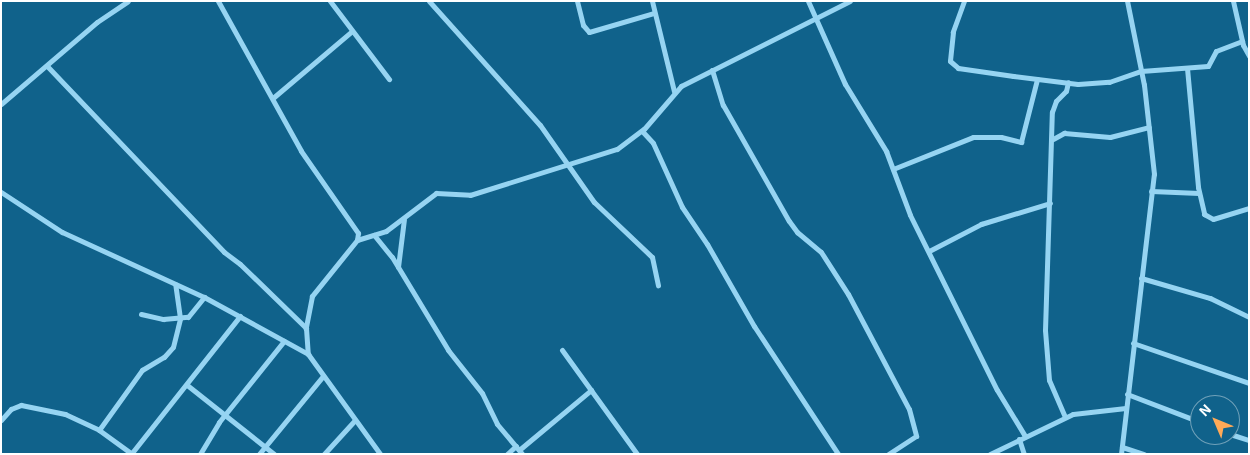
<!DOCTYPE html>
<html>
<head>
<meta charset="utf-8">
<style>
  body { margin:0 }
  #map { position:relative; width:1250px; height:455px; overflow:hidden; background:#10628b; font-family:"Exo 2",sans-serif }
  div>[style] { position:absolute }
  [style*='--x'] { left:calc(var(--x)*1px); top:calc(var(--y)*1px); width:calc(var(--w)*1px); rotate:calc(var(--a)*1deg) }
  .street>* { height:5px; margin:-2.5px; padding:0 2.5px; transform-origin:2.5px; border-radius:2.5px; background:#96d4f2 }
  span { translate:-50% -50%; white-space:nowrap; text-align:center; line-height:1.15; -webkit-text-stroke:5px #10628b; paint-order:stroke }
  .frame { position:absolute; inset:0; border:2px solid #fff; pointer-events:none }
  .north { position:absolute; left:1190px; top:395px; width:50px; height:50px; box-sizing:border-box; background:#10628b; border:1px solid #70a1b9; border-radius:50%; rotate:315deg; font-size:14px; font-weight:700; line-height:20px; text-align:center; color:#fff }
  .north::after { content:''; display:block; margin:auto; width:18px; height:22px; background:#ffa957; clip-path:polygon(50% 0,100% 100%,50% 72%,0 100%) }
</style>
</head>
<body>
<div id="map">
  <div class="street">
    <i style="--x:218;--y:1;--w:171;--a:61"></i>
    <i style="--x:301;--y:151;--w:100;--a:55.2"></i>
    <i style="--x:358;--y:233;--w:7;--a:98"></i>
    <i style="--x:357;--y:240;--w:72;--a:128.8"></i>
    <i style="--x:312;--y:296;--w:33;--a:101"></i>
    <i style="--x:306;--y:328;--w:26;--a:86"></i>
    <i style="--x:308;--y:354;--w:123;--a:54.2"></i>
    <i style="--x:330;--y:1;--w:98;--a:52.9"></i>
    <i style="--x:429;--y:1;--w:166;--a:48.2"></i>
    <i style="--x:540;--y:125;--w:94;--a:55"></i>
    <i style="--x:594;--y:202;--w:80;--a:43.5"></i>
    <i style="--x:652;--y:257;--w:29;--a:78"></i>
    <i style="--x:577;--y:1;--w:25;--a:76"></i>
    <i style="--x:583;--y:25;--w:9;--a:49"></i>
    <i style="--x:589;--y:32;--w:68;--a:-16.3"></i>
    <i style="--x:652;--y:1;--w:93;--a:76.3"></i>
    <i style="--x:808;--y:1;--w:91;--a:66"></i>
    <i style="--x:845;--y:84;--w:79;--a:58.5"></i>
    <i style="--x:886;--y:151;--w:68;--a:69.4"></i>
    <i style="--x:910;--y:215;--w:195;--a:63.6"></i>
    <i style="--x:997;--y:390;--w:54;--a:58.7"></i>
    <i style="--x:964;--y:1;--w:33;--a:110"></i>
    <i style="--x:953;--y:32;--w:29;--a:96"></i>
    <i style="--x:950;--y:61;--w:11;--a:41"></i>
    <i style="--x:958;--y:68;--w:56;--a:8.3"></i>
    <i style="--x:1013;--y:76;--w:65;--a:7"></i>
    <i style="--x:1078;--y:84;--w:31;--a:-4"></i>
    <i style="--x:1109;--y:82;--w:34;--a:-19"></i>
    <i style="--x:1141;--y:71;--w:67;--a:-4.3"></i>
    <i style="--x:1208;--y:66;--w:17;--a:-62"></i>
    <i style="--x:1216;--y:51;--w:28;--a:-21"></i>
    <i style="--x:1233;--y:1;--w:45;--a:77.2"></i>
    <i style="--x:1243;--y:45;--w:13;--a:61"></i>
    <i style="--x:48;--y:67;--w:255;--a:46.4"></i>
    <i style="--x:224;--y:252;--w:20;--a:37"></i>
    <i style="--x:240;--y:264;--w:92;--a:44.1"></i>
    <i style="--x:1187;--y:68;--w:120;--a:84.7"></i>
    <i style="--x:1198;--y:187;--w:28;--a:77"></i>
    <i style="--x:1204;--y:214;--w:10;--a:29"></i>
    <i style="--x:1213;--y:219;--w:38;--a:-17"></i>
    <i style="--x:712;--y:70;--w:37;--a:73"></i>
    <i style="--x:723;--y:105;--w:133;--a:60.4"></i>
    <i style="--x:789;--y:221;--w:14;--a:54"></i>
    <i style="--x:797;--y:232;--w:31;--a:40"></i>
    <i style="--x:821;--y:252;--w:50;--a:57.3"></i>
    <i style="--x:848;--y:294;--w:130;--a:62.1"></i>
    <i style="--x:909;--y:409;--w:28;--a:75"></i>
    <i style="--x:916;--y:436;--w:33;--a:147"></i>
    <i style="--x:274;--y:97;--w:102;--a:-40.2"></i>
    <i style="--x:1;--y:104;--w:126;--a:-40.5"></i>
    <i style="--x:97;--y:22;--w:37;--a:-34"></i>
    <i style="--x:642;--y:131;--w:16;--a:47"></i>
    <i style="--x:653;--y:143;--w:70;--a:65.6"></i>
    <i style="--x:682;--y:207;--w:45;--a:56"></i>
    <i style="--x:707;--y:244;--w:95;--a:60.2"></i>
    <i style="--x:754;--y:326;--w:153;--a:56.7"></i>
    <i style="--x:1053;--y:139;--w:13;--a:-29"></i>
    <i style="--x:1064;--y:133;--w:46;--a:5"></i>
    <i style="--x:1110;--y:137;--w:40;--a:-14.4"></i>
    <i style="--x:893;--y:169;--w:86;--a:-21.8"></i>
    <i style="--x:973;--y:137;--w:28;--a:0"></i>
    <i style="--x:1001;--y:137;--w:21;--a:14"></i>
    <i style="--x:1021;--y:142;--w:65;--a:-75.7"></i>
    <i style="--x:1151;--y:191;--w:48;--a:2.4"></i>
    <i style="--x:1;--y:192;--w:73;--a:33.3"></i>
    <i style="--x:62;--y:232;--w:156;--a:24.6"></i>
    <i style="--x:204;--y:297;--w:119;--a:28.7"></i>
    <i style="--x:374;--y:235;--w:28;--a:51"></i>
    <i style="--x:392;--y:257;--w:109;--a:58.9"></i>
    <i style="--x:448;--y:350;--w:55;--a:51.7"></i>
    <i style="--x:482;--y:393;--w:34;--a:64"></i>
    <i style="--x:497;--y:424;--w:39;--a:50"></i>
    <i style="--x:357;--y:240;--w:30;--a:-17"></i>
    <i style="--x:386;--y:231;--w:63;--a:-37.2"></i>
    <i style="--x:436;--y:193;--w:34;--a:3"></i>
    <i style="--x:470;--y:195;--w:154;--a:-17.4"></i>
    <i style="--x:617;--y:149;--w:34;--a:-37"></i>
    <i style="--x:644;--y:129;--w:57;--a:-49.3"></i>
    <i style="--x:681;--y:86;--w:189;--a:-26.7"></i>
    <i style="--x:929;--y:251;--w:59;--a:-27.4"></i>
    <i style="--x:981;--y:224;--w:72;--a:-16.9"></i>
    <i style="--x:398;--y:267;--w:48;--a:-82.9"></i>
    <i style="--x:1141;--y:278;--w:72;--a:16.2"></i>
    <i style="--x:1210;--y:298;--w:43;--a:26"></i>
    <i style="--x:141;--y:314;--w:23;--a:13"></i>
    <i style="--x:163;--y:319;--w:25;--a:-5"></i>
    <i style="--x:188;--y:317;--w:26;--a:-51"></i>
    <i style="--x:1133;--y:343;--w:123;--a:19"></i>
    <i style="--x:562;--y:350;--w:128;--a:54.2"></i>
    <i style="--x:187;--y:385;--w:111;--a:38.4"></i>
    <i style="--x:1127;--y:394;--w:78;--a:21"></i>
    <i style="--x:1065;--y:417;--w:40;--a:-113.4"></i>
    <i style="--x:1049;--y:380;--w:50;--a:-94.6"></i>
    <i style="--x:1045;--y:330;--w:218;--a:-88.2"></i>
    <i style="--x:1052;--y:112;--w:12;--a:-70"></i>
    <i style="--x:1056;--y:101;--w:14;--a:-45"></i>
    <i style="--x:1066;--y:91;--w:9;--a:-77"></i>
    <i style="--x:1;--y:420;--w:15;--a:-48"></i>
    <i style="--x:11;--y:409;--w:11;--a:-22"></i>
    <i style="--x:21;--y:405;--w:45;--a:11.6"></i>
    <i style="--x:65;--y:414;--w:38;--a:25"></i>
    <i style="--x:99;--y:430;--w:41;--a:36"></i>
    <i style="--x:99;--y:430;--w:74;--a:-54.4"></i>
    <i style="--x:142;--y:370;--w:26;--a:-31"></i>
    <i style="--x:164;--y:357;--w:13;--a:-48"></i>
    <i style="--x:173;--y:347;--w:30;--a:-76"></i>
    <i style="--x:180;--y:318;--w:34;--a:-98"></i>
    <i style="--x:1230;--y:434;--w:20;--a:18"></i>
    <i style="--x:1019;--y:439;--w:16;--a:72"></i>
    <i style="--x:1122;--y:447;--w:23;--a:18"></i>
    <i style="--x:519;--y:450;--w:94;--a:-39.8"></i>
    <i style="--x:131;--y:454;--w:176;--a:-51.7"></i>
    <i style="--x:200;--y:454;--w:37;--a:-59"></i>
    <i style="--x:219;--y:422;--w:104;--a:-51.3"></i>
    <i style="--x:259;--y:454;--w:101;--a:-50.6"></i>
    <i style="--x:324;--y:454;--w:46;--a:-47.6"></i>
    <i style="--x:507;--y:454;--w:12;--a:-42"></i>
    <i style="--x:990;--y:454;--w:92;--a:-25.7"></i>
    <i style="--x:1073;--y:414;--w:53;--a:-6.5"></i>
    <i style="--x:1121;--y:454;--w:282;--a:-83.3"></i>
    <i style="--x:1154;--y:174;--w:90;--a:-96.4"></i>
    <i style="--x:1144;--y:85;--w:86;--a:-101.4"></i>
  </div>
  <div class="frame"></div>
  <div class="north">N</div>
</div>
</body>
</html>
